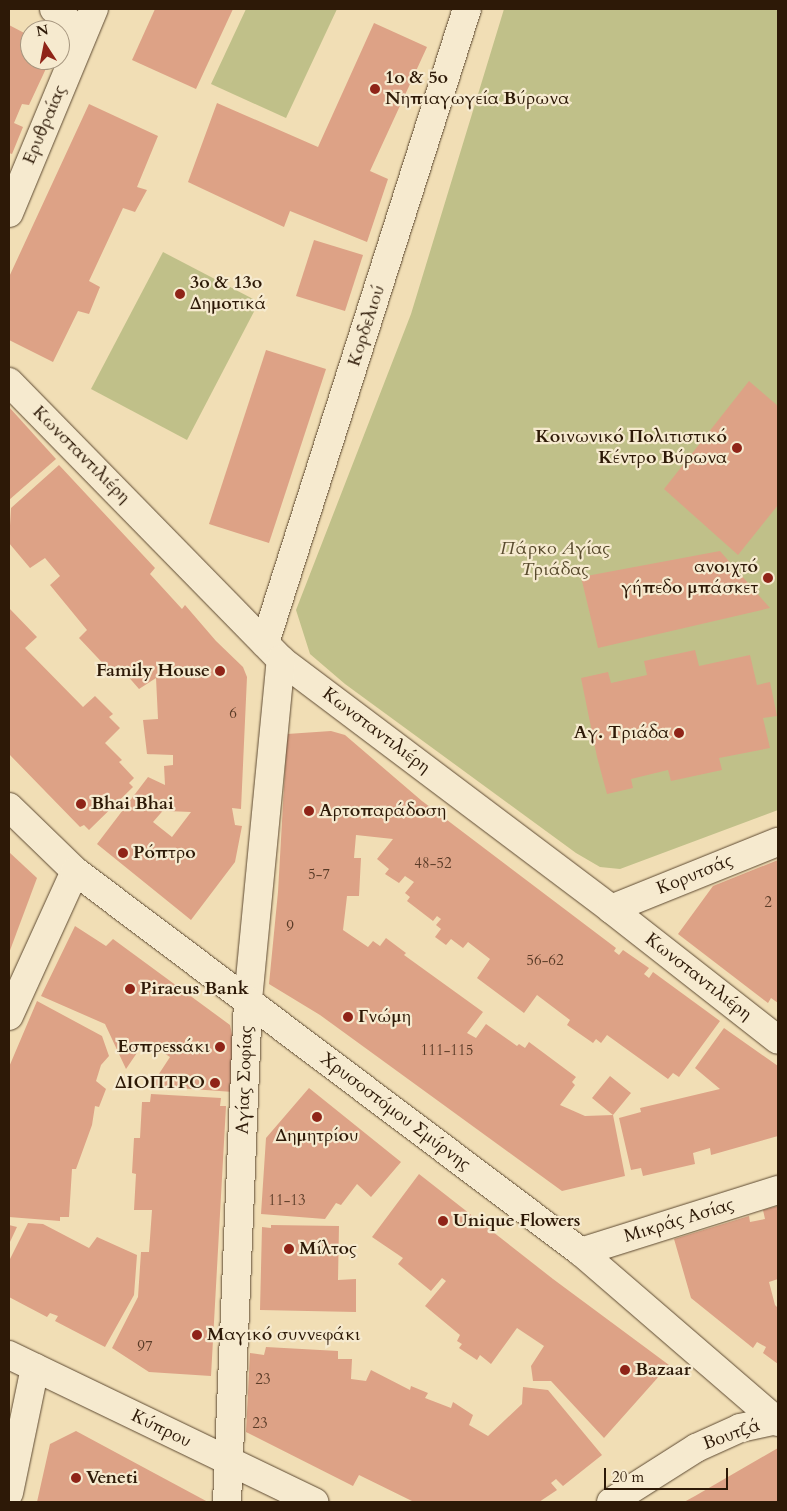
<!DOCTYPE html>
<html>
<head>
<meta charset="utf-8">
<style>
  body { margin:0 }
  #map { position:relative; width:787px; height:1511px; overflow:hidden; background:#f1deb5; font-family:Cardo,serif }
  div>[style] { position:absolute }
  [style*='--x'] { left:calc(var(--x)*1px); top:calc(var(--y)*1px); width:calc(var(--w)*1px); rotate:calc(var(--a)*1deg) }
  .green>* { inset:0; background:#c0c089 }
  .building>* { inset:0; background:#dda286 }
  .roads { filter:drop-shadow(0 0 1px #5e4a32) drop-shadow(0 0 1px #5e4a32) }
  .street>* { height:28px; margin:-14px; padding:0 14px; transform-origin:14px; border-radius:14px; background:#f6eacf }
  .secondary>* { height:28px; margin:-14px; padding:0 14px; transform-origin:14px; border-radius:14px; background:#f6eacf }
  .dots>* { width:14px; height:14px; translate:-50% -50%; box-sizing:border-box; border:2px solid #f6eacf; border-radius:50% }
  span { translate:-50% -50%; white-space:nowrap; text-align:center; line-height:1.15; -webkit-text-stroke:4.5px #f6eacf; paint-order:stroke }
  .number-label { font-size:15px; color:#593b27 }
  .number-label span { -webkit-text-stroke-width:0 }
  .poi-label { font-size:18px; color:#2d1907; font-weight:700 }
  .left { translate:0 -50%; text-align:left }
  .right { translate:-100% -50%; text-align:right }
  .street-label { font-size:18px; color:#2d1907 }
  .park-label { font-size:18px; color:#594b2e; font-style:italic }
  .frame { position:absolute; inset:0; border:10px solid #2d1907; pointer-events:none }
  .north { position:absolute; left:20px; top:20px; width:50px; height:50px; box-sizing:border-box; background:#f6eacf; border:1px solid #a6967f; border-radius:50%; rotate:349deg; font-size:14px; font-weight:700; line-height:20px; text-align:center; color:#2d1907 }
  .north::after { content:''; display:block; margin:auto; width:18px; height:22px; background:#8f2418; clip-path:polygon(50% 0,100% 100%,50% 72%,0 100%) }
  .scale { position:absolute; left:604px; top:1468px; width:124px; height:22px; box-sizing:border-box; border:2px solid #2d1907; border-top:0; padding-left:6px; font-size:15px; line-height:18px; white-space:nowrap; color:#2d1907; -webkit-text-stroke:4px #f6eacf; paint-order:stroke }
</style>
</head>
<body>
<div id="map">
  <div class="green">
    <i style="clip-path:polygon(246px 9px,337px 9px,286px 118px,211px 84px)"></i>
    <i style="clip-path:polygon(504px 9px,778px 9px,778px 810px,620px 869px,600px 867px,576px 853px,345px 684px,310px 654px,296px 610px,411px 314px)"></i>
    <i style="clip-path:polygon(163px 252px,259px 302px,187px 440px,91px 389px)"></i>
  </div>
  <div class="building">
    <i style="clip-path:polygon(155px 9px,233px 9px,196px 89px,132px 60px)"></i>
    <i style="clip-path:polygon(374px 23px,427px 47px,370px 171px,388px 179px,367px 242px,290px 211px,284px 227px,188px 182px,217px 103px,318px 147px)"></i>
    <i style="clip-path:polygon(9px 25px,30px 36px,30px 60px,50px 60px,29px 105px,22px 104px,14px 123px,23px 127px,12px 154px,9px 153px)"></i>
    <i style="clip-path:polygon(89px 104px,158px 136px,137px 187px,147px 190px,135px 212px,123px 208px,89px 281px,100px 287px,89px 314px,78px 311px,53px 362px,9px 340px,9px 277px)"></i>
    <i style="clip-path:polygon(314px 240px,363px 255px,345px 311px,296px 296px)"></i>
    <i style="clip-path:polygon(266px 350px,326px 369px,269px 543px,209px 524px)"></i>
    <i style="clip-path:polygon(749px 381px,778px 406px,778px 505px,738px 555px,664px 489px)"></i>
    <i style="clip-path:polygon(9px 407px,56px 459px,9px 500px)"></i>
    <i style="clip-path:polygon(evenodd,59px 465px,155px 568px,150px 574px,182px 609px,185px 605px,216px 641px,243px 667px,247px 677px,241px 809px,232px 808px,235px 825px,242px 826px,235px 862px,191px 920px,97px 844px,148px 777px,165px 785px,164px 766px,173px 765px,173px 755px,147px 754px,143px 720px,158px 719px,156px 678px,139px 689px,119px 666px,112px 673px,79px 638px,87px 630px,50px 585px,60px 576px,45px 558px,30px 568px,9px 543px,11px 508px,59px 465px,167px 806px,167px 811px,191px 812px,172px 837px,153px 822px,167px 806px)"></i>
    <i style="clip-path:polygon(720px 551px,770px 608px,598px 648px,581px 577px)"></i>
    <i style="clip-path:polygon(9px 608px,37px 637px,25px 648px,83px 707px,95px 696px,113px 714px,109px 717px,120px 728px,105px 743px,122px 760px,119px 762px,134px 778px,129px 783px,133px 787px,89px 830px,84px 825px,80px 827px,9px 754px)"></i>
    <i style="clip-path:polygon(695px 650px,699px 666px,750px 655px,757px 685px,770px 682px,777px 716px,763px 718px,770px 748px,719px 758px,722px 770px,671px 781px,668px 770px,631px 779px,633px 788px,607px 794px,597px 757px,581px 678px,608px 672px,611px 683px,647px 675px,644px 661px)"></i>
    <i style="clip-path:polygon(331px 731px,345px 735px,422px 801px,616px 948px,614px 951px,619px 955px,623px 950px,649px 968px,644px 974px,649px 978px,653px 972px,720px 1021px,679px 1077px,673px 1073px,668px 1079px,607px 1035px,601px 1043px,596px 1039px,593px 1043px,567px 1025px,570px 1020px,537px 995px,524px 1013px,477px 978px,490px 959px,468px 942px,463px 948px,451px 939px,446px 945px,435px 937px,441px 929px,436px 925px,441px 919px,437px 916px,433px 921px,407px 901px,410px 897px,405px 893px,414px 882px,405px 876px,399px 883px,385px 874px,389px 869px,377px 859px,393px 839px,356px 835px,354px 858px,361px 858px,359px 896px,347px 896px,343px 930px,368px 947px,373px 941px,380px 946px,386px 938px,406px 953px,404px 955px,483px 1012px,467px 1033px,476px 1038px,486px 1024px,517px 1046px,519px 1044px,525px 1048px,529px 1042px,576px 1077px,572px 1082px,575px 1085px,560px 1105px,585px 1116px,613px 1115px,592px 1098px,610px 1076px,631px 1093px,613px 1115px,625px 1176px,562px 1191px,320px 1015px,269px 984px,278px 892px,287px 734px)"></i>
    <i style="clip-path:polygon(9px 852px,37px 878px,9px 953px)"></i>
    <i style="clip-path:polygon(778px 860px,778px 1003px,771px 998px,768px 1003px,678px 934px,713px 886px)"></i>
    <i style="clip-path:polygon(75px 926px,106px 946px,113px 939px,230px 1025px,233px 1039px,233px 1092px,151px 1086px,170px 1057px,145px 1041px,126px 1069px,105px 1024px,41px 996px)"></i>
    <i style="clip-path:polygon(37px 1001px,102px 1036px,109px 1056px,101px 1065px,96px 1081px,106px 1089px,99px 1107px,95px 1106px,92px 1125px,76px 1169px,72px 1169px,69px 1217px,60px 1217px,60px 1221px,9px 1217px,9px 1067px)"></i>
    <i style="clip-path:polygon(724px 1028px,778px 1066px,778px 1136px,711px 1155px,710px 1148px,693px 1153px,695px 1164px,643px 1176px,641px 1168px,631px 1170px,619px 1118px,641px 1112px,640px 1108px,720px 1089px,695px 1068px)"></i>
    <i style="clip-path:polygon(309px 1088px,401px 1162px,371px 1197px,357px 1184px,341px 1205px,336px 1203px,325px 1219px,261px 1214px,266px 1138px)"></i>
    <i style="clip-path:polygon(151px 1094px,221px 1098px,220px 1106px,226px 1106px,211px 1376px,149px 1372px,112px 1348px,138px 1297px,141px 1252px,149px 1252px,152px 1210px,134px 1210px,136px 1174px,132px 1173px,134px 1138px,140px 1138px,142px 1102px,150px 1102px)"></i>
    <i style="clip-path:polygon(419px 1174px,553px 1279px,669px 1365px,604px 1438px,551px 1381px,533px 1381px,531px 1366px,544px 1346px,517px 1328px,491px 1364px,480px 1355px,477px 1360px,459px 1348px,462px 1344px,457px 1341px,460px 1335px,425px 1306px,446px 1281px,442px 1278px,431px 1291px,398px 1264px,403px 1258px,372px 1237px)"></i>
    <i style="clip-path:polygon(778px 1206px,778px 1279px,769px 1282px,775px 1305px,778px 1308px,778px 1364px,763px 1353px,766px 1347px,757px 1342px,753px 1348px,691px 1298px,674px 1239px,749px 1216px,750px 1222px,765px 1219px,763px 1210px)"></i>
    <i style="clip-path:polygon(28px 1223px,43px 1224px,89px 1248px,97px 1237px,137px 1255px,134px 1295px,105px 1347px,55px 1321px,58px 1316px,50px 1313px,47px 1317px,9px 1297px,9px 1261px)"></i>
    <i style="clip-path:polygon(9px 1225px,17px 1227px,9px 1244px)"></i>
    <i style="clip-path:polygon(271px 1225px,339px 1226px,338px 1280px,356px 1279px,356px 1312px,260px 1310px,262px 1227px,271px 1228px)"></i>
    <i style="clip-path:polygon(266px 1347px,338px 1351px,338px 1359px,352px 1359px,351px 1379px,366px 1381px,371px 1370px,410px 1390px,411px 1386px,428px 1393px,425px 1398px,451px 1408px,453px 1402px,473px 1415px,469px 1425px,488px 1436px,522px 1404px,523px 1387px,548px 1390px,602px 1455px,563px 1486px,556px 1479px,551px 1483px,557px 1490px,539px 1502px,414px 1502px,359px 1475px,353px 1486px,246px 1432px,250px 1353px,264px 1355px)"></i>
    <i style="clip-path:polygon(76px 1431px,154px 1473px,208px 1502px,37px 1502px,50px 1444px)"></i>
    <i style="clip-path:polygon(778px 1448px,778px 1502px,684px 1502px,695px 1496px)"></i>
  </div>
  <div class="roads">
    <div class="street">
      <i style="--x:54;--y:9;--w:38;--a:41"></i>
      <i style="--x:9;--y:213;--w:221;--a:-67.4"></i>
      <i style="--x:9;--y:382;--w:389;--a:45.6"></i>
      <i style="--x:281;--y:660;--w:413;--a:37"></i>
      <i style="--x:611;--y:909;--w:212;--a:38.1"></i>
      <i style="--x:265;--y:643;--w:665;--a:-72.33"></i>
      <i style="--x:611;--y:909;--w:180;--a:-21.9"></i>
      <i style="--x:248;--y:1000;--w:342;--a:-84.5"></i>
      <i style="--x:9;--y:1016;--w:159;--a:-65.5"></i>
      <i style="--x:581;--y:1252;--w:207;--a:-17.5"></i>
      <i style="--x:9;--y:1493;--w:128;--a:-78.3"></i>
    </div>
    <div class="secondary">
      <i style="--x:9;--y:807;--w:92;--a:44.1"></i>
      <i style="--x:75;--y:871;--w:633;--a:36.98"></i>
      <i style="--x:581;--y:1252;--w:260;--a:40.8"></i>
      <i style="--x:9;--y:1355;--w:339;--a:25.7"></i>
      <i style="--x:227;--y:1502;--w:502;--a:-87.6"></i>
      <i style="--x:611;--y:1502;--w:101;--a:-32.4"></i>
      <i style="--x:696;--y:1448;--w:48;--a:-24.4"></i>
      <i style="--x:740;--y:1428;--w:39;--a:-12"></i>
    </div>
  </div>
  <div class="dots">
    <i style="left:375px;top:89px;background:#8f2418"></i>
    <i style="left:180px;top:294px;background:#8f2418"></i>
    <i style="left:737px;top:448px;background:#8f2418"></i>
    <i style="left:768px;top:578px;background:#8f2418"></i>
    <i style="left:220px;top:671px;background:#8f2418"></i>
    <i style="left:679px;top:733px;background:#8f2418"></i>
    <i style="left:81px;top:804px;background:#8f2418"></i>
    <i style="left:309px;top:811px;background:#8f2418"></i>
    <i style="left:123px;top:853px;background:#8f2418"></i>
    <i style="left:130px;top:989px;background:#8f2418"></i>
    <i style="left:348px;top:1017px;background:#8f2418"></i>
    <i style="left:220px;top:1047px;background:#8f2418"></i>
    <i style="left:215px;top:1083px;background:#8f2418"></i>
    <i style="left:317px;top:1117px;background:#8f2418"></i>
    <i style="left:443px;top:1221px;background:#8f2418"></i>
    <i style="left:289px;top:1249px;background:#8f2418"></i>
    <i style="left:197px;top:1335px;background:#8f2418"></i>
    <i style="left:625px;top:1370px;background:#8f2418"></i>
    <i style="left:76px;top:1478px;background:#8f2418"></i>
  </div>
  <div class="number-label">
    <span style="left:233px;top:714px">6</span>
    <span style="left:433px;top:864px">48-52</span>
    <span style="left:319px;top:875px">5-7</span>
    <span style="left:768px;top:903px">2</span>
    <span style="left:290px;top:927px">9</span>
    <span style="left:545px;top:961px">56-62</span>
    <span style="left:447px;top:1051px">111-115</span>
    <span style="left:287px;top:1201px">11-13</span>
    <span style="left:145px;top:1347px">97</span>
    <span style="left:263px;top:1380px">23</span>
    <span style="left:260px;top:1424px">23</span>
  </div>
  <div class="poi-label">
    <span class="left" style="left:385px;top:89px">1ο &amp; 5ο<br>Νηπιαγωγεία Βύρωνα</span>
    <span class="left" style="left:190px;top:294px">3o &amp; 13o<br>Δημοτικά</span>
    <span class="right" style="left:727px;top:448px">Κοινωνικό Πολιτιστικό<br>Κέντρο Βύρωνα</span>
    <span class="right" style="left:758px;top:578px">ανοιχτό<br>γήπεδο μπάσκετ</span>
    <span class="right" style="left:210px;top:671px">Family House</span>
    <span class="right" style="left:669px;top:733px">Αγ. Τριάδα</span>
    <span class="left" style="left:91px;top:804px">Bhai Bhai</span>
    <span class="left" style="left:319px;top:811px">Αρτοπαράδοση</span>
    <span class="left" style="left:133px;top:853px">Ρόπτρο</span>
    <span class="left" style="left:140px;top:989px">Piraeus Bank</span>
    <span class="left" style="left:358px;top:1017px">Γνώμη</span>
    <span class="right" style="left:210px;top:1047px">Εσπρεssάκι</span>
    <span class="right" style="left:205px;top:1083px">ΔΙΟΠΤΡΟ</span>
    <span style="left:317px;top:1136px">Δημητρίου</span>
    <span class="left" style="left:453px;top:1221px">Unique Flowers</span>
    <span class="left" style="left:299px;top:1249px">Μίλτος</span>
    <span class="left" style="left:207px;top:1335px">Μαγικό συννεφάκι</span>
    <span class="left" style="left:635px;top:1370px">Bazaar</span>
    <span class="left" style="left:86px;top:1478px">Veneti</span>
  </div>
  <div class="street-label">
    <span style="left:45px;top:125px;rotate:-67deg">Ερυθραίας</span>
    <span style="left:367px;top:326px;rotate:-72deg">Κορδελιού</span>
    <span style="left:81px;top:455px;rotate:45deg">Κωνσταντιλιέρη</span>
    <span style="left:376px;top:731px;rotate:37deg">Κωνσταντιλιέρη</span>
    <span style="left:695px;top:875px;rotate:-22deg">Κορυτσάς</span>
    <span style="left:698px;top:977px;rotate:38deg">Κωνσταντιλιέρη</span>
    <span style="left:245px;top:1080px;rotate:-88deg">Αγίας Σοφίας</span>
    <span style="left:395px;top:1112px;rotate:37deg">Χρυσοστόμου Σμύρνης</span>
    <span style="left:679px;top:1221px;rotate:-17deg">Μικράς Ασίας</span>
    <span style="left:161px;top:1429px;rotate:26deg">Κύπρου</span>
    <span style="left:732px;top:1435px;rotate:-20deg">Βουτζά</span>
  </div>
  <div class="park-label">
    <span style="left:555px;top:560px">Πάρκο Αγίας<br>Τριάδας</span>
  </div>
  <div class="frame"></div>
  <div class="north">N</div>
  <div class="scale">20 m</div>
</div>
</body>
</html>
